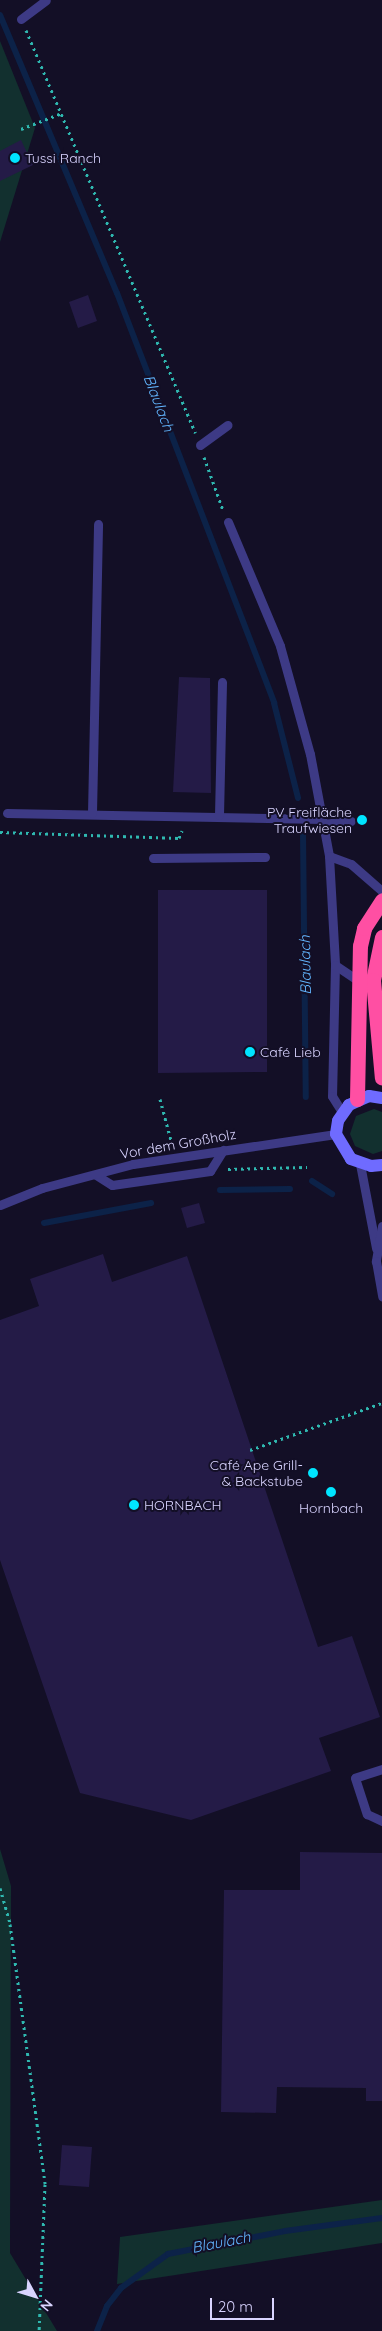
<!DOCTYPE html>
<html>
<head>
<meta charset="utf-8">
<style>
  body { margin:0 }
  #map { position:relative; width:382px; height:2331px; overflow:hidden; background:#130f26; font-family:Quicksand,sans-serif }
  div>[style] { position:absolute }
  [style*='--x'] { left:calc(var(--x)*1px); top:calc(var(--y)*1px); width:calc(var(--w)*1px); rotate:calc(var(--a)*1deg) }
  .green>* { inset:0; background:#12302f }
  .stream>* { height:6px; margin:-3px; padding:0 3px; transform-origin:3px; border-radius:3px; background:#0c2248 }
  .building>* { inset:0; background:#241b47 }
  .path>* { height:3px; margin-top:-1.5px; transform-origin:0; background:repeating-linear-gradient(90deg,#2fb8b0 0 2.5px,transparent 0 6.5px) }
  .lane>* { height:9px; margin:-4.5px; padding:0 4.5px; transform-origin:4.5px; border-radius:4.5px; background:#3d3a85 }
  .secondary>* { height:12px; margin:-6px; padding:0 6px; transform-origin:6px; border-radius:6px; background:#6f6bff }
  .highway>* { height:15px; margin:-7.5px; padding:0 7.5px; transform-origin:7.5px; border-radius:7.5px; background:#ff4fa3 }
  .dots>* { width:14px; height:14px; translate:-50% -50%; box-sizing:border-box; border:2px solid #130f26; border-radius:50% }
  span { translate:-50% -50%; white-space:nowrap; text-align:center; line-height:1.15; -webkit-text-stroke:4px #130f26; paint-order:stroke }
  .poi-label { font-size:14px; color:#d9d4ff }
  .left { translate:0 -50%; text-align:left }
  .right { translate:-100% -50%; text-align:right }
  .street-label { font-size:14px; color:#d9d4ff }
  .water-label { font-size:15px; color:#62b6ff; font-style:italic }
  .north { position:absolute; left:10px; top:2271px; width:50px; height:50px; -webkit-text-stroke:4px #130f26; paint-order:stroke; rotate:129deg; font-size:14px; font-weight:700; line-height:20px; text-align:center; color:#d9d4ff }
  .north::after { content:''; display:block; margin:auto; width:18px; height:22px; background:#d9d4ff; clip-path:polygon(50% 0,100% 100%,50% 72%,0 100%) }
  .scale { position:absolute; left:210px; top:2298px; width:64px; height:22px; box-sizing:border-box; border:2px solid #d9d4ff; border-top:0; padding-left:6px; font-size:15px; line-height:18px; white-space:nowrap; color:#d9d4ff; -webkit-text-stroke:4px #130f26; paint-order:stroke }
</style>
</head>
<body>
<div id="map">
  <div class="green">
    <i style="clip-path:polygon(0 41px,35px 128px,0 242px)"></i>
    <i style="clip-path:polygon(374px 1109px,382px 1112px,382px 1151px,373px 1154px,355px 1146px,350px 1134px,356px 1116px)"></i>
    <i style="clip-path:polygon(0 1849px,11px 1886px,10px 2253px,57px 2331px,0 2331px)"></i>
    <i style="clip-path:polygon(382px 2200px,382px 2243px,117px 2284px,120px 2237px)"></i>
  </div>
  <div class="stream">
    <i style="--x:0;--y:15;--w:302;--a:67.2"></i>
    <i style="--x:117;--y:293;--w:439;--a:69"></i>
    <i style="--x:274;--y:703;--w:98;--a:75.8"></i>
    <i style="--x:303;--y:832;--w:265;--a:89.4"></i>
    <i style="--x:312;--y:1181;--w:24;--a:33"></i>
    <i style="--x:220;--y:1190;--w:70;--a:-0.8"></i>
    <i style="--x:44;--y:1223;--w:109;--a:-10.6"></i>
    <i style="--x:97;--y:2331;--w:27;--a:-68"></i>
    <i style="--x:107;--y:2306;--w:23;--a:-52"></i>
    <i style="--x:121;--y:2288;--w:58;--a:-35.9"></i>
    <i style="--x:168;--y:2254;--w:119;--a:-11.1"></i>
    <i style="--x:285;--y:2231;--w:98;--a:-7.6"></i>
  </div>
  <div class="building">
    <i style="clip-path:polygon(21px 140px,33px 165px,0 181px,0 151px)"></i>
    <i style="clip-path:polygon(88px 295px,97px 321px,78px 328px,69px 302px)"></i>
    <i style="clip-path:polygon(179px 677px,210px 678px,211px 793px,173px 792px)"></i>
    <i style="clip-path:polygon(158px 890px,267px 890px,267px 1072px,158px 1073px)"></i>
    <i style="clip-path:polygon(199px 1203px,205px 1223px,187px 1228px,181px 1208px)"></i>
    <i style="clip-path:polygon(103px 1254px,112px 1282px,187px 1256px,318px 1647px,352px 1636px,380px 1717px,319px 1738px,331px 1771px,191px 1820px,80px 1793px,0 1560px,0 1320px,39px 1306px,30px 1279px)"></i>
    <i style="clip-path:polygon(300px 1852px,382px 1853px,382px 2101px,366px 2101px,366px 2088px,277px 2087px,276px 2113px,221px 2112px,224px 1890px,300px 1890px)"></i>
    <i style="clip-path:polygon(62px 2145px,92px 2147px,89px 2187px,59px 2185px)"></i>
  </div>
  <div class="path">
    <i style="--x:26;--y:30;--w:437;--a:67.2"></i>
    <i style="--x:21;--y:129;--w:44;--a:-21.3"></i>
    <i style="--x:204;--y:457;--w:56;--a:70.3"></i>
    <i style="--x:0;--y:832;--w:179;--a:1.9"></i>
    <i style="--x:179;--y:838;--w:8;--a:-67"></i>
    <i style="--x:160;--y:1099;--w:47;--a:75.1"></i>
    <i style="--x:228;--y:1169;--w:79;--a:-1.5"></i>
    <i style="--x:250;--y:1450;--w:140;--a:-19.6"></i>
    <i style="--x:0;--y:1888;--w:37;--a:74"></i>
    <i style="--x:10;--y:1924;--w:262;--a:82.3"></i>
    <i style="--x:45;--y:2184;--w:147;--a:92.3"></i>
  </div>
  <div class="lane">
    <i style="--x:21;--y:19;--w:31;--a:-37"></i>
    <i style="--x:200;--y:445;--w:34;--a:-36"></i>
    <i style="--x:228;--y:522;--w:134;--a:67.2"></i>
    <i style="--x:280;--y:646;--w:112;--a:74.5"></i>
    <i style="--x:310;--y:754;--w:104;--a:79.4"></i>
    <i style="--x:329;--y:856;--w:109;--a:86.8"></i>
    <i style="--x:335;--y:965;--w:131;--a:91.3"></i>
    <i style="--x:332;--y:1096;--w:19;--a:58"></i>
    <i style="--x:7;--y:813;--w:315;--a:1.1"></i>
    <i style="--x:92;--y:813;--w:289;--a:-88.8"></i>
    <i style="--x:219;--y:815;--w:133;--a:-88.7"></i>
    <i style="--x:322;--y:824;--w:29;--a:-6"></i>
    <i style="--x:329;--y:856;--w:23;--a:20"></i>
    <i style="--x:351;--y:864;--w:41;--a:41.1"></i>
    <i style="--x:153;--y:858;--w:112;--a:-0.5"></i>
    <i style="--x:335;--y:965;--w:30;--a:34"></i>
    <i style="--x:360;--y:1164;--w:86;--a:79.2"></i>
    <i style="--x:96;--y:1175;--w:19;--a:32"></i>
    <i style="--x:112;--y:1185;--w:99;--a:-8.1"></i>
    <i style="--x:210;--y:1171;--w:25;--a:-58"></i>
    <i style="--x:0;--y:1205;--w:45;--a:-22"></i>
    <i style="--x:42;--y:1188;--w:94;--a:-14.8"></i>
    <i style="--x:133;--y:1164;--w:205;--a:-8.4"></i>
    <i style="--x:382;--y:1226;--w:36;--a:100"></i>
    <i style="--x:376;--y:1261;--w:36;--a:80"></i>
    <i style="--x:382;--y:1769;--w:28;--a:162"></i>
    <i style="--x:355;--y:1778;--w:38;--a:72"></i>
    <i style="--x:367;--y:1814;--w:17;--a:25"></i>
  </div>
  <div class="secondary">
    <i style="--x:382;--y:1098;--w:13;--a:-171"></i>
    <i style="--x:369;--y:1096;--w:22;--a:156"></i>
    <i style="--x:349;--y:1105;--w:19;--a:125"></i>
    <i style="--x:338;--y:1121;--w:13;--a:99"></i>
    <i style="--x:336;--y:1134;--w:29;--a:59"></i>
    <i style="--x:351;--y:1159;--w:21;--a:19"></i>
    <i style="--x:371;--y:1166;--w:11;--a:-5"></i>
  </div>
  <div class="highway">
    <i style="--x:382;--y:937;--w:44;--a:101.8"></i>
    <i style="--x:373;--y:980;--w:98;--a:84.8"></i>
    <i style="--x:357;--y:1099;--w:153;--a:-88.9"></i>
    <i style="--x:360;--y:946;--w:18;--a:-77"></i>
    <i style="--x:364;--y:928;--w:33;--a:-57"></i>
  </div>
  <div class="dots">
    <i style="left:15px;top:158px;background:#00e5ff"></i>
    <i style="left:362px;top:820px;background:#00e5ff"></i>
    <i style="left:250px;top:1052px;background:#00e5ff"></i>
    <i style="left:313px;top:1473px;background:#00e5ff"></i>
    <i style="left:331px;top:1492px;background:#00e5ff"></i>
    <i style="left:134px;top:1505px;background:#00e5ff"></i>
  </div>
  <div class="poi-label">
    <span class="left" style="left:25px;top:158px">Tussi Ranch</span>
    <span class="right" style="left:352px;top:820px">PV Freifläche<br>Traufwiesen</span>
    <span class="left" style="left:260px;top:1052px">Café Lieb</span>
    <span class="right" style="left:303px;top:1473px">Café Ape Grill-<br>&amp; Backstube</span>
    <span class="left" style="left:144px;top:1505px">HORNBACH</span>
    <span style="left:331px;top:1508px">Hornbach</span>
  </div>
  <div class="street-label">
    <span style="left:178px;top:1144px;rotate:-10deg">Vor dem Großholz</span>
  </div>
  <div class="water-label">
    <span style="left:159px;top:403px;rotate:69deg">Blaulach</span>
    <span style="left:305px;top:965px;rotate:-91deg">Blaulach</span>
    <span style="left:221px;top:2242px;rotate:-11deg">Blaulach</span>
  </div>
  <div class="north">N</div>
  <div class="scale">20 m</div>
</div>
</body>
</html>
